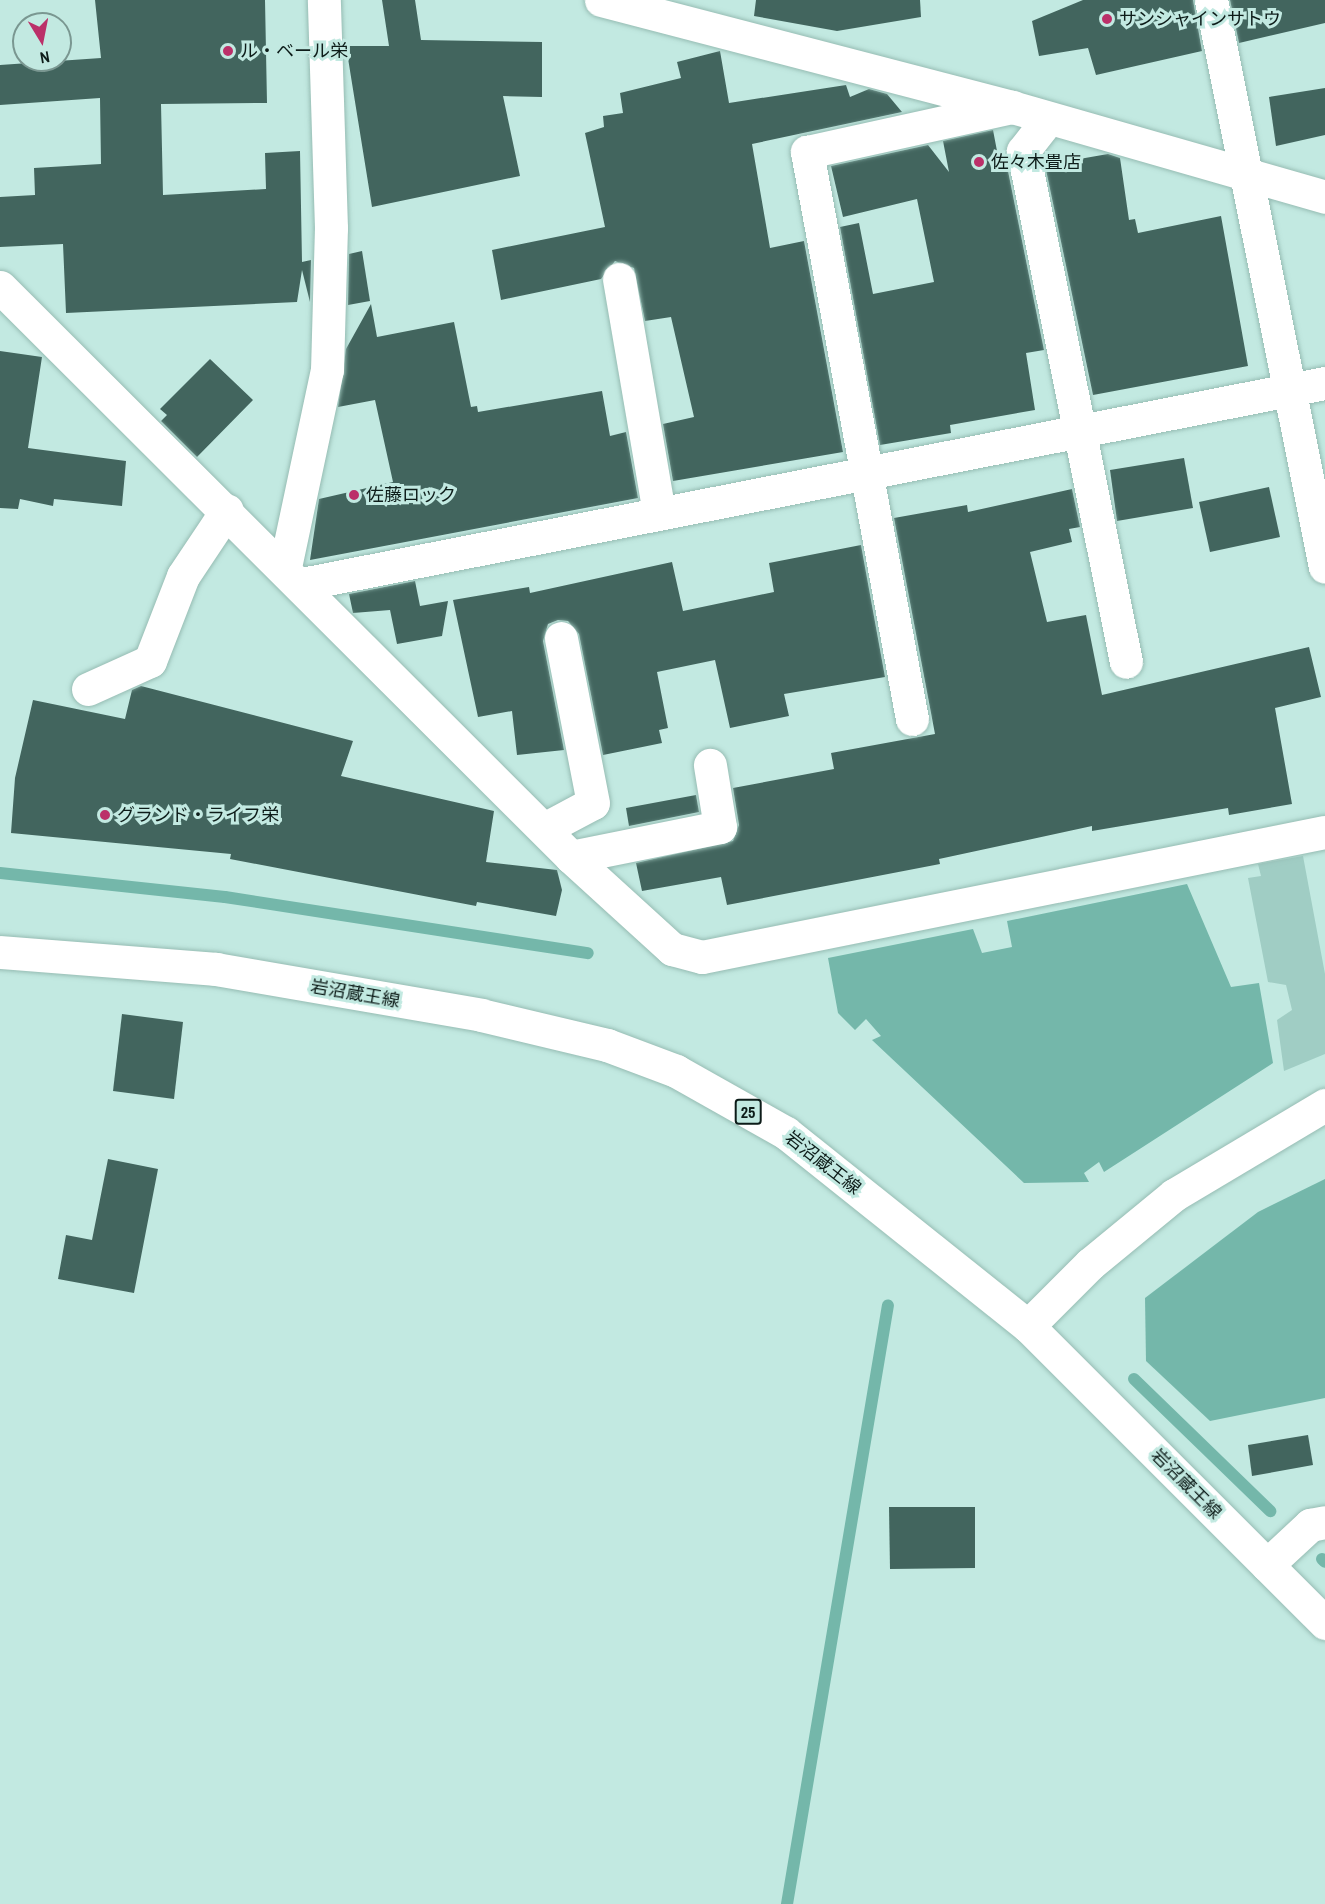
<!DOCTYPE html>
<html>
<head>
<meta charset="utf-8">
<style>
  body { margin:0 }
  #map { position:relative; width:1325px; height:1904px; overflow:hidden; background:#c2e9e1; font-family:"Archivo Narrow","Noto Sans JP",sans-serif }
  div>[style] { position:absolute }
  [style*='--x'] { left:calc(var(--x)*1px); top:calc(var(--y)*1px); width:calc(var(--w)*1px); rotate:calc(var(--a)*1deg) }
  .green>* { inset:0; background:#a0cdc4 }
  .water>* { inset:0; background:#74b7aa }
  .stream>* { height:12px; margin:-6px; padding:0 6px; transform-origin:6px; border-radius:6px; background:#74b7aa }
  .building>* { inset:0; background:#42655e }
  .roads { filter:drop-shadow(0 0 2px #96bcb3) drop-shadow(0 0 2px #96bcb3) }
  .minor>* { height:33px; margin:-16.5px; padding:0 16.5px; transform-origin:16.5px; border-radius:16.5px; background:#fff }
  .major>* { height:33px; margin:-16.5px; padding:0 16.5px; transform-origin:16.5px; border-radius:16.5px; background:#fff }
  .dots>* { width:16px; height:16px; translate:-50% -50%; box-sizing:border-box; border:3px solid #c2e9e1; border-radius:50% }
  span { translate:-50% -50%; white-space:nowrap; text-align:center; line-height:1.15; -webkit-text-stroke:6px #c2e9e1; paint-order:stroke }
  .shield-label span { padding:2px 4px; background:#c2e9e1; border:2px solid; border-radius:4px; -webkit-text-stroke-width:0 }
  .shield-label { font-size:16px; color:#0d1c19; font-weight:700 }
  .poi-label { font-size:18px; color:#0d1c19 }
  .left { translate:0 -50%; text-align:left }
  .street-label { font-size:18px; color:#0d1c19 }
  .north { position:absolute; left:12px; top:12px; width:60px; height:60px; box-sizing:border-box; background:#c2e9e1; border:2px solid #7a9791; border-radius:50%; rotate:170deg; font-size:16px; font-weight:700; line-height:24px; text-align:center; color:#0d1c19 }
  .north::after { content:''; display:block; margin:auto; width:21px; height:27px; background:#bb3069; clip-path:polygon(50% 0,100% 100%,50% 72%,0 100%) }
</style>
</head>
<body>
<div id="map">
  <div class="green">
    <i style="clip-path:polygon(1303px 856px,1325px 974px,1325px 1054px,1284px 1071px,1277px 1020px,1292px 1010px,1286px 985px,1268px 982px,1248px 878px,1261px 876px,1258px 864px)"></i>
  </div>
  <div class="water">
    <i style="clip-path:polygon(1187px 884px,1231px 987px,1259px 983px,1273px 1063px,1104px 1172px,1099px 1162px,1084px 1173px,1089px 1182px,1024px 1183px,872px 1040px,881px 1036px,866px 1019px,855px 1030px,838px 1013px,828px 958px,973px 929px,982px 953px,1012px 947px,1007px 921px)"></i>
    <i style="clip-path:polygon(1325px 1179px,1325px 1398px,1210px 1421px,1146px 1361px,1145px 1298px,1258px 1212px)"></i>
  </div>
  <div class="stream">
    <i style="--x:0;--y:873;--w:226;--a:6.1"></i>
    <i style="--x:225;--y:897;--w:367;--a:8.8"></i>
    <i style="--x:1134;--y:1379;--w:190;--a:44.1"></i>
    <i style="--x:1322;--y:1559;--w:4;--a:45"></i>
    <i style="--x:787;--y:1904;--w:607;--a:-80.43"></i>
  </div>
  <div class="building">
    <i style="clip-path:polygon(95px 0,265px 0,267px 103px,161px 104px,163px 195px,266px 189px,265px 153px,300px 151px,302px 262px,311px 260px,310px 302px,302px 270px,297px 302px,66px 313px,63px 244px,0 247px,0 197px,35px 195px,34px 168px,101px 164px,100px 98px,0 105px,0 65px,101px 58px)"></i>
    <i style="clip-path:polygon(382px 0,415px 0,421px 40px,542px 42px,542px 97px,503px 96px,520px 176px,372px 207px,346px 46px,389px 46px)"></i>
    <i style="clip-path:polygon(756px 0,920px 0,921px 17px,837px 31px,754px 16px)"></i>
    <i style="clip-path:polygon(1083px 0,1193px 0,1202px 51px,1096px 75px,1088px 48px,1039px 56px,1032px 21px)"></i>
    <i style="clip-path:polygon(1230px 0,1325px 0,1325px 23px,1239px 43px)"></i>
    <i style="clip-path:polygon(720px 51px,729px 103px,846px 85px,850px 97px,869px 89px,887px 94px,902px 112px,752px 144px,770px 248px,804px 241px,843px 452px,673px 481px,663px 424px,694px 417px,671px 317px,645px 321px,634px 268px,615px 261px,601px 279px,501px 300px,492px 250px,605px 227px,585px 133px,604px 127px,603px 116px,623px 113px,620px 93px,681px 78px,677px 62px)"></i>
    <i style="clip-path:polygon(1325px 88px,1325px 135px,1276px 146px,1269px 97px)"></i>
    <i style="clip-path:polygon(993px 130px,1001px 172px,1008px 171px,1044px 350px,1026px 353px,1035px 410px,950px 425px,951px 433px,880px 445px,840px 227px,859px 223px,873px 294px,934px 282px,917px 199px,843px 217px,831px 166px,928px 145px,949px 172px,943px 141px)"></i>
    <i style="clip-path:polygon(1108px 154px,1120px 158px,1129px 220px,1135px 219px,1138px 233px,1221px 216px,1248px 366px,1093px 395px,1045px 165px)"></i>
    <i style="clip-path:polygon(362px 251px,370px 301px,348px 305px,349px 254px)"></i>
    <i style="clip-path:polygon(371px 304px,377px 337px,454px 322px,471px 407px,477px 406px,478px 412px,602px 391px,610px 436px,626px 432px,638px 498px,310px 560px,319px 499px,393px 482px,375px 400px,338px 407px,346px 349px)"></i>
    <i style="clip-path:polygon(0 351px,42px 357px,28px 448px,126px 461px,122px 506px,54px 499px,53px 506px,20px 499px,18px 509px,0 508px)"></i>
    <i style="clip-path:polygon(210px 359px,253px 400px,197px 457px,161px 421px,167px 415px,160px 409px)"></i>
    <i style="clip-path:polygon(1184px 458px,1193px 508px,1117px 521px,1110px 470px)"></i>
    <i style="clip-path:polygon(1269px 487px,1280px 537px,1210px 552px,1199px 502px)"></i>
    <i style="clip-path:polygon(1072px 489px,1080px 527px,1069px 529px,1072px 542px,1030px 552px,1047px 622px,1086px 615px,1102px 695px,1309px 647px,1321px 697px,1275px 708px,1292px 804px,1229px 815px,1228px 808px,1092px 831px,1092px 826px,939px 859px,940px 864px,727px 905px,721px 877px,642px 891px,636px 863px,733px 841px,739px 825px,733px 788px,834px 769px,831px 753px,935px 734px,894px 518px,967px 505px,968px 512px)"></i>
    <i style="clip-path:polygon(861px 545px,885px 677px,784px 694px,789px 716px,730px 728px,715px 660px,657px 672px,668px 728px,659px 730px,662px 743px,603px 755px,579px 634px,568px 621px,558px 620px,548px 624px,543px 641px,564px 750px,517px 755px,512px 711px,478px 717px,453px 600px,529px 587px,530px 593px,672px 562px,683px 611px,774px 592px,769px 563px)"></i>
    <i style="clip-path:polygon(415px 581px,420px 606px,448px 601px,442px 636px,397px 644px,390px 610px,353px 613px,349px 594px)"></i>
    <i style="clip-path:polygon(141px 686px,353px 741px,341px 776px,494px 811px,486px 862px,557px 870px,562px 890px,556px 916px,477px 902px,476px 906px,230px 859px,231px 854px,11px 833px,15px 778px,33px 700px,125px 719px,132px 690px)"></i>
    <i style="clip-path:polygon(696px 795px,699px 812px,629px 826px,626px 808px)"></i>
    <i style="clip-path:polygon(122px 1014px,183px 1022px,174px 1099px,113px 1091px)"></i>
    <i style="clip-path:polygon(108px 1159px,158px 1169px,134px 1293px,58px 1279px,66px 1235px,92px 1240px)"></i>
    <i style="clip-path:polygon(1308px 1435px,1313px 1465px,1252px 1476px,1248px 1445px)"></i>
    <i style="clip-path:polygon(889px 1507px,975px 1507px,975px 1568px,890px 1569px)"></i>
  </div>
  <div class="roads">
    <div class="minor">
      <i style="--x:601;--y:0;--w:425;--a:14.6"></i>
      <i style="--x:1012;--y:107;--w:326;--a:16"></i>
      <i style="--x:1211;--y:0;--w:578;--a:78.63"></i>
      <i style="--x:1048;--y:119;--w:41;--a:128"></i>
      <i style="--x:1023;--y:151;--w:521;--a:78.6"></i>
      <i style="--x:619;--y:279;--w:236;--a:80.3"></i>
      <i style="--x:0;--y:287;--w:807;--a:44.95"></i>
      <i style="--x:571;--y:857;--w:137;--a:42.3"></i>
      <i style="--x:672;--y:949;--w:31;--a:15"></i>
      <i style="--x:702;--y:957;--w:635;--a:-11.35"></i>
      <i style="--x:285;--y:567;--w:201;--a:-78"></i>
      <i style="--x:327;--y:370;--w:142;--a:-88.4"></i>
      <i style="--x:331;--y:228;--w:228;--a:-91.8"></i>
      <i style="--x:302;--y:584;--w:1043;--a:-11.12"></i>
      <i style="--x:88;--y:689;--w:68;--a:-24.3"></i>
      <i style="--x:150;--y:661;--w:91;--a:-68.8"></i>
      <i style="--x:183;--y:576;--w:79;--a:-56.3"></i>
      <i style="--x:912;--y:719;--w:577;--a:-100.49"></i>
      <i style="--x:807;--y:152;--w:210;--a:-12.4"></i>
      <i style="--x:544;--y:829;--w:55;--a:-28"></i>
      <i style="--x:593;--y:803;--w:168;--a:-101"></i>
      <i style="--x:571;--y:857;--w:152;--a:-11.4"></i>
      <i style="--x:720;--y:827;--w:63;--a:-99.2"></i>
      <i style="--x:1028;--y:1326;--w:88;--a:-45"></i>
      <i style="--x:1090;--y:1264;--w:109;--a:-39.4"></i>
      <i style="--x:1174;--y:1195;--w:176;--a:-30.8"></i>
      <i style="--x:1267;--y:1565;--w:59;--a:-42.9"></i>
      <i style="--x:1310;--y:1525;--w:15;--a:-11"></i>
    </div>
    <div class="major">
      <i style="--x:0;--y:952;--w:217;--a:4.5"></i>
      <i style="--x:216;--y:969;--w:269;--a:9.8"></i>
      <i style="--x:481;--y:1015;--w:130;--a:13.4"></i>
      <i style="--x:607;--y:1045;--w:74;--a:20.6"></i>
      <i style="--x:676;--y:1071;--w:126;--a:29.4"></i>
      <i style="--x:786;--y:1133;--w:310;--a:38.6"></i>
      <i style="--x:1028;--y:1326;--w:420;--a:45"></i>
    </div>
  </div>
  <div class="dots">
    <i style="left:1107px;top:19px;background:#bb3069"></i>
    <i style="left:228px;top:51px;background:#bb3069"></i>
    <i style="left:979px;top:162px;background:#bb3069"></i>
    <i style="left:354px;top:495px;background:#bb3069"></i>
    <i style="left:105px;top:815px;background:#bb3069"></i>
  </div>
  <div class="shield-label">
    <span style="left:748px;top:1112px">25</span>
  </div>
  <div class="poi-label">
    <span class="left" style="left:1119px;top:19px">サンシャインサトウ</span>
    <span class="left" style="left:240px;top:51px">ル・ベール栄</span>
    <span class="left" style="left:991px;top:162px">佐々木畳店</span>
    <span class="left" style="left:366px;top:495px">佐藤ロック</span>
    <span class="left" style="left:117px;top:815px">グランド・ライフ栄</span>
  </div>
  <div class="street-label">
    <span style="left:355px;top:994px;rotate:10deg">岩沼蔵王線</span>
    <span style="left:823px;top:1163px;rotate:38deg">岩沼蔵王線</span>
    <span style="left:1186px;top:1484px;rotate:45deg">岩沼蔵王線</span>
  </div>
  <div class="north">N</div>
</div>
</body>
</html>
